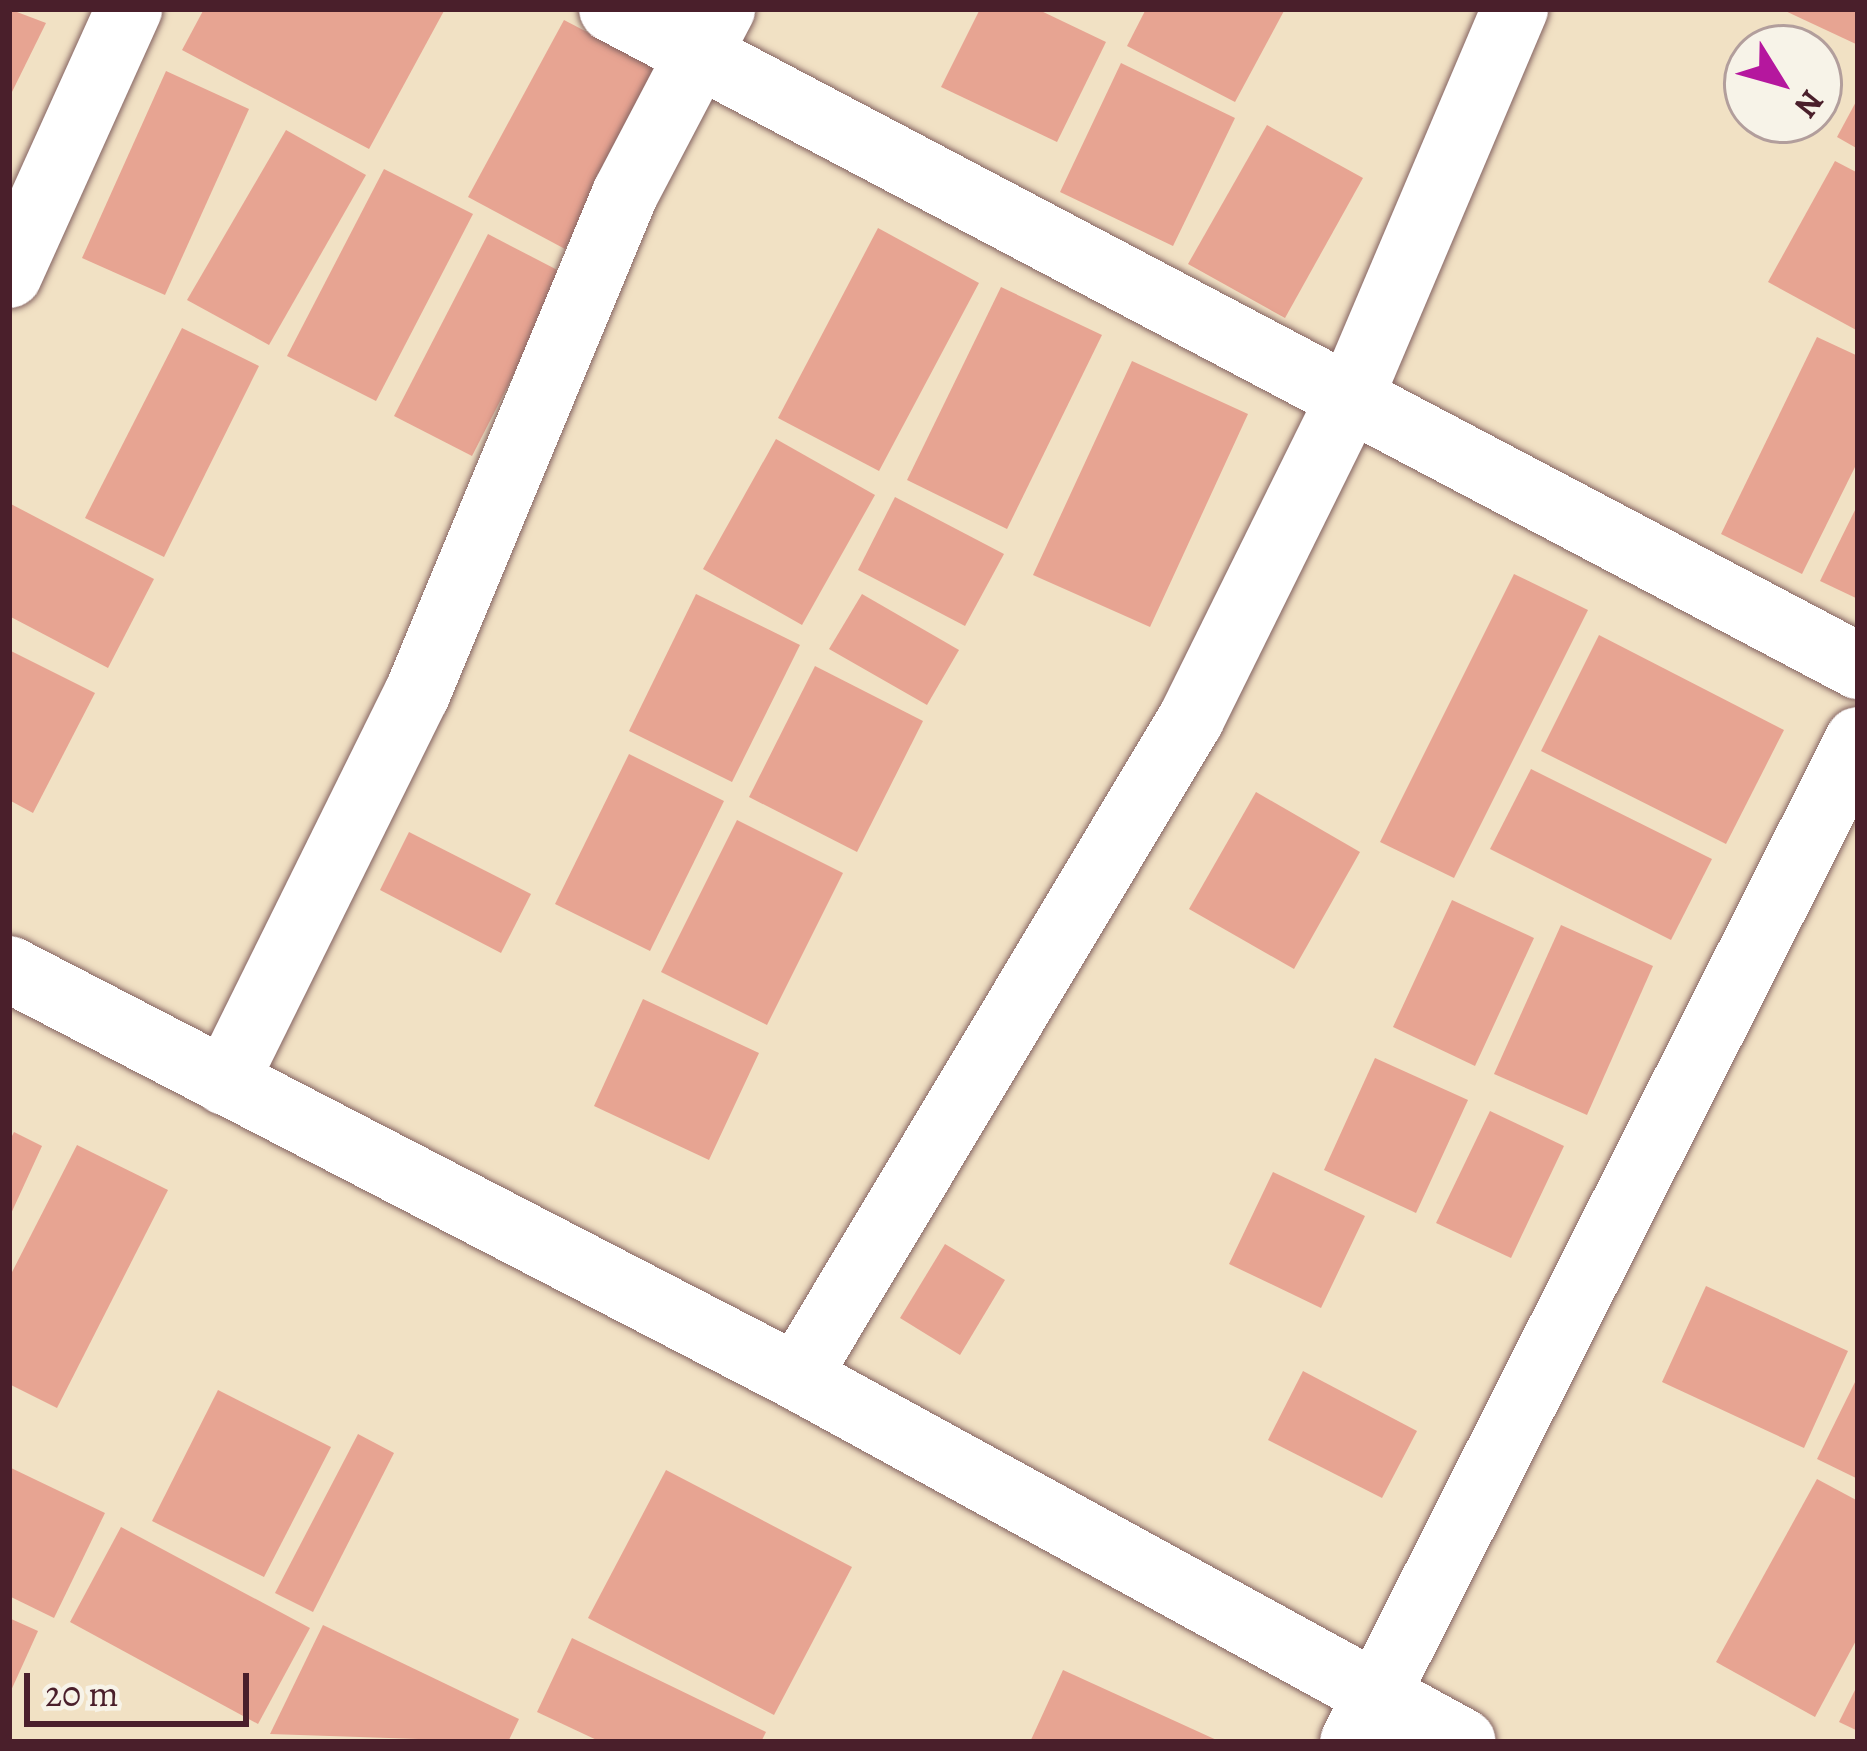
<!DOCTYPE html>
<html>
<head>
<meta charset="utf-8">
<style>
  body { margin:0 }
  #map { position:relative; width:1867px; height:1751px; overflow:hidden; background:#f1e1c4; font-family:Alegreya,serif }
  div>[style] { position:absolute }
  [style*='--x'] { left:calc(var(--x)*1px); top:calc(var(--y)*1px); width:calc(var(--w)*1px); rotate:calc(var(--a)*1deg) }
  .building>* { inset:0; background:#e7a492 }
  .roads { filter:drop-shadow(0 0 3px #846361) drop-shadow(0 0 3px #846361) }
  .street>* { height:66px; margin:-33px; padding:0 33px; transform-origin:33px; border-radius:33px; background:#fff }
  span { translate:-50% -50%; white-space:nowrap; text-align:center; line-height:1.15; -webkit-text-stroke:9px #f7f3e8; paint-order:stroke }
  .frame { position:absolute; inset:0; border:12px solid #4a1f2b; pointer-events:none }
  .north { position:absolute; left:1723px; top:24px; width:120px; height:120px; box-sizing:border-box; background:#f7f3e8; border:3px solid #b29e9c; border-radius:50%; rotate:127deg; font-size:33px; font-weight:700; line-height:48px; text-align:center; color:#4a1f2b }
  .north::after { content:''; display:block; margin:auto; width:42px; height:54px; background:#b5179e; clip-path:polygon(50% 0,100% 100%,50% 72%,0 100%) }
  .scale { position:absolute; left:24px; top:1673px; width:225px; height:54px; box-sizing:border-box; border:6px solid #4a1f2b; border-top:0; padding-left:15px; font-size:36px; line-height:42px; white-space:nowrap; color:#4a1f2b; -webkit-text-stroke:9px #f7f3e8; paint-order:stroke }
</style>
</head>
<body>
<div id="map">
  <div class="building">
    <i style="clip-path:polygon(9px 9px,46px 23px,9px 98px)"></i>
    <i style="clip-path:polygon(204px 9px,445px 9px,369px 149px,182px 50px)"></i>
    <i style="clip-path:polygon(980px 9px,1037px 9px,1106px 42px,1057px 142px,941px 87px)"></i>
    <i style="clip-path:polygon(1146px 9px,1285px 9px,1235px 102px,1127px 46px)"></i>
    <i style="clip-path:polygon(1781px 9px,1858px 9px,1858px 45px)"></i>
    <i style="clip-path:polygon(564px 20px,662px 71px,565px 249px,468px 197px)"></i>
    <i style="clip-path:polygon(1121px 63px,1235px 118px,1173px 246px,1060px 192px)"></i>
    <i style="clip-path:polygon(166px 71px,249px 109px,165px 295px,82px 258px)"></i>
    <i style="clip-path:polygon(1858px 98px,1858px 149px,1837px 137px)"></i>
    <i style="clip-path:polygon(1267px 125px,1363px 178px,1285px 318px,1188px 264px)"></i>
    <i style="clip-path:polygon(286px 130px,366px 175px,269px 345px,187px 300px)"></i>
    <i style="clip-path:polygon(1835px 161px,1858px 173px,1858px 331px,1768px 282px)"></i>
    <i style="clip-path:polygon(384px 169px,473px 214px,376px 401px,287px 356px)"></i>
    <i style="clip-path:polygon(878px 228px,979px 283px,879px 471px,778px 418px)"></i>
    <i style="clip-path:polygon(488px 234px,565px 274px,472px 456px,394px 416px)"></i>
    <i style="clip-path:polygon(1001px 287px,1102px 335px,1007px 529px,907px 480px)"></i>
    <i style="clip-path:polygon(182px 328px,259px 366px,164px 557px,85px 518px)"></i>
    <i style="clip-path:polygon(1817px 337px,1858px 356px,1858px 461px,1802px 574px,1721px 534px)"></i>
    <i style="clip-path:polygon(1132px 361px,1248px 414px,1150px 627px,1033px 575px)"></i>
    <i style="clip-path:polygon(776px 439px,875px 495px,802px 625px,703px 569px)"></i>
    <i style="clip-path:polygon(895px 497px,1004px 554px,965px 626px,858px 570px)"></i>
    <i style="clip-path:polygon(9px 503px,154px 579px,108px 668px,9px 616px)"></i>
    <i style="clip-path:polygon(1858px 504px,1858px 599px,1820px 581px)"></i>
    <i style="clip-path:polygon(1514px 574px,1588px 610px,1454px 878px,1380px 842px)"></i>
    <i style="clip-path:polygon(696px 594px,800px 645px,732px 782px,629px 731px)"></i>
    <i style="clip-path:polygon(862px 594px,959px 650px,927px 705px,829px 649px)"></i>
    <i style="clip-path:polygon(1599px 635px,1784px 730px,1726px 844px,1541px 751px)"></i>
    <i style="clip-path:polygon(9px 650px,95px 693px,33px 813px,9px 800px)"></i>
    <i style="clip-path:polygon(815px 666px,923px 721px,857px 852px,749px 797px)"></i>
    <i style="clip-path:polygon(629px 754px,724px 801px,650px 951px,555px 904px)"></i>
    <i style="clip-path:polygon(1531px 769px,1712px 859px,1671px 940px,1490px 849px)"></i>
    <i style="clip-path:polygon(1256px 792px,1360px 852px,1294px 969px,1189px 909px)"></i>
    <i style="clip-path:polygon(737px 820px,843px 873px,767px 1025px,661px 972px)"></i>
    <i style="clip-path:polygon(409px 832px,531px 894px,501px 953px,380px 890px)"></i>
    <i style="clip-path:polygon(1452px 900px,1534px 938px,1475px 1066px,1393px 1027px)"></i>
    <i style="clip-path:polygon(1561px 925px,1653px 966px,1587px 1115px,1494px 1074px)"></i>
    <i style="clip-path:polygon(643px 999px,759px 1053px,709px 1160px,594px 1106px)"></i>
    <i style="clip-path:polygon(1375px 1058px,1468px 1100px,1416px 1213px,1324px 1170px)"></i>
    <i style="clip-path:polygon(1490px 1111px,1564px 1146px,1511px 1258px,1436px 1223px)"></i>
    <i style="clip-path:polygon(14px 1132px,42px 1146px,9px 1218px,9px 1142px)"></i>
    <i style="clip-path:polygon(77px 1145px,168px 1190px,57px 1408px,9px 1384px,9px 1278px)"></i>
    <i style="clip-path:polygon(1273px 1172px,1365px 1216px,1321px 1308px,1229px 1264px)"></i>
    <i style="clip-path:polygon(945px 1244px,1005px 1280px,960px 1355px,900px 1318px)"></i>
    <i style="clip-path:polygon(1706px 1286px,1848px 1351px,1804px 1448px,1662px 1382px)"></i>
    <i style="clip-path:polygon(1303px 1371px,1417px 1431px,1382px 1498px,1268px 1440px)"></i>
    <i style="clip-path:polygon(1858px 1376px,1858px 1479px,1817px 1459px)"></i>
    <i style="clip-path:polygon(218px 1390px,331px 1447px,264px 1577px,152px 1521px)"></i>
    <i style="clip-path:polygon(358px 1434px,394px 1453px,313px 1612px,275px 1593px)"></i>
    <i style="clip-path:polygon(9px 1467px,105px 1513px,54px 1618px,9px 1596px)"></i>
    <i style="clip-path:polygon(666px 1470px,852px 1567px,774px 1715px,588px 1618px)"></i>
    <i style="clip-path:polygon(1817px 1479px,1858px 1501px,1858px 1637px,1815px 1717px,1716px 1662px)"></i>
    <i style="clip-path:polygon(121px 1527px,310px 1628px,258px 1724px,70px 1622px)"></i>
    <i style="clip-path:polygon(9px 1618px,38px 1631px,9px 1695px)"></i>
    <i style="clip-path:polygon(323px 1625px,519px 1719px,508px 1742px,270px 1734px)"></i>
    <i style="clip-path:polygon(572px 1638px,766px 1732px,761px 1742px,601px 1742px,537px 1712px)"></i>
    <i style="clip-path:polygon(1063px 1670px,1221px 1742px,1030px 1742px)"></i>
    <i style="clip-path:polygon(1858px 1684px,1858px 1731px,1839px 1722px)"></i>
  </div>
  <div class="roads">
    <div class="street">
      <i style="--x:612;--y:9;--w:1409;--a:27.8"></i>
      <i style="--x:9;--y:275;--w:292;--a:-65.7"></i>
      <i style="--x:9;--y:969;--w:887;--a:27.37"></i>
      <i style="--x:797;--y:1377;--w:759;--a:28.72"></i>
      <i style="--x:225;--y:1082;--w:433;--a:-63.7"></i>
      <i style="--x:417;--y:694;--w:542;--a:-67.41"></i>
      <i style="--x:625;--y:194;--w:209;--a:-62.3"></i>
      <i style="--x:797;--y:1377;--w:767;--a:-59.09"></i>
      <i style="--x:1191;--y:719;--w:356;--a:-63.7"></i>
      <i style="--x:1349;--y:400;--w:425;--a:-67"></i>
      <i style="--x:1353;--y:1742;--w:1122;--a:-63.25"></i>
    </div>
  </div>
  <div class="frame"></div>
  <div class="north">N</div>
  <div class="scale">20 m</div>
</div>
</body>
</html>
